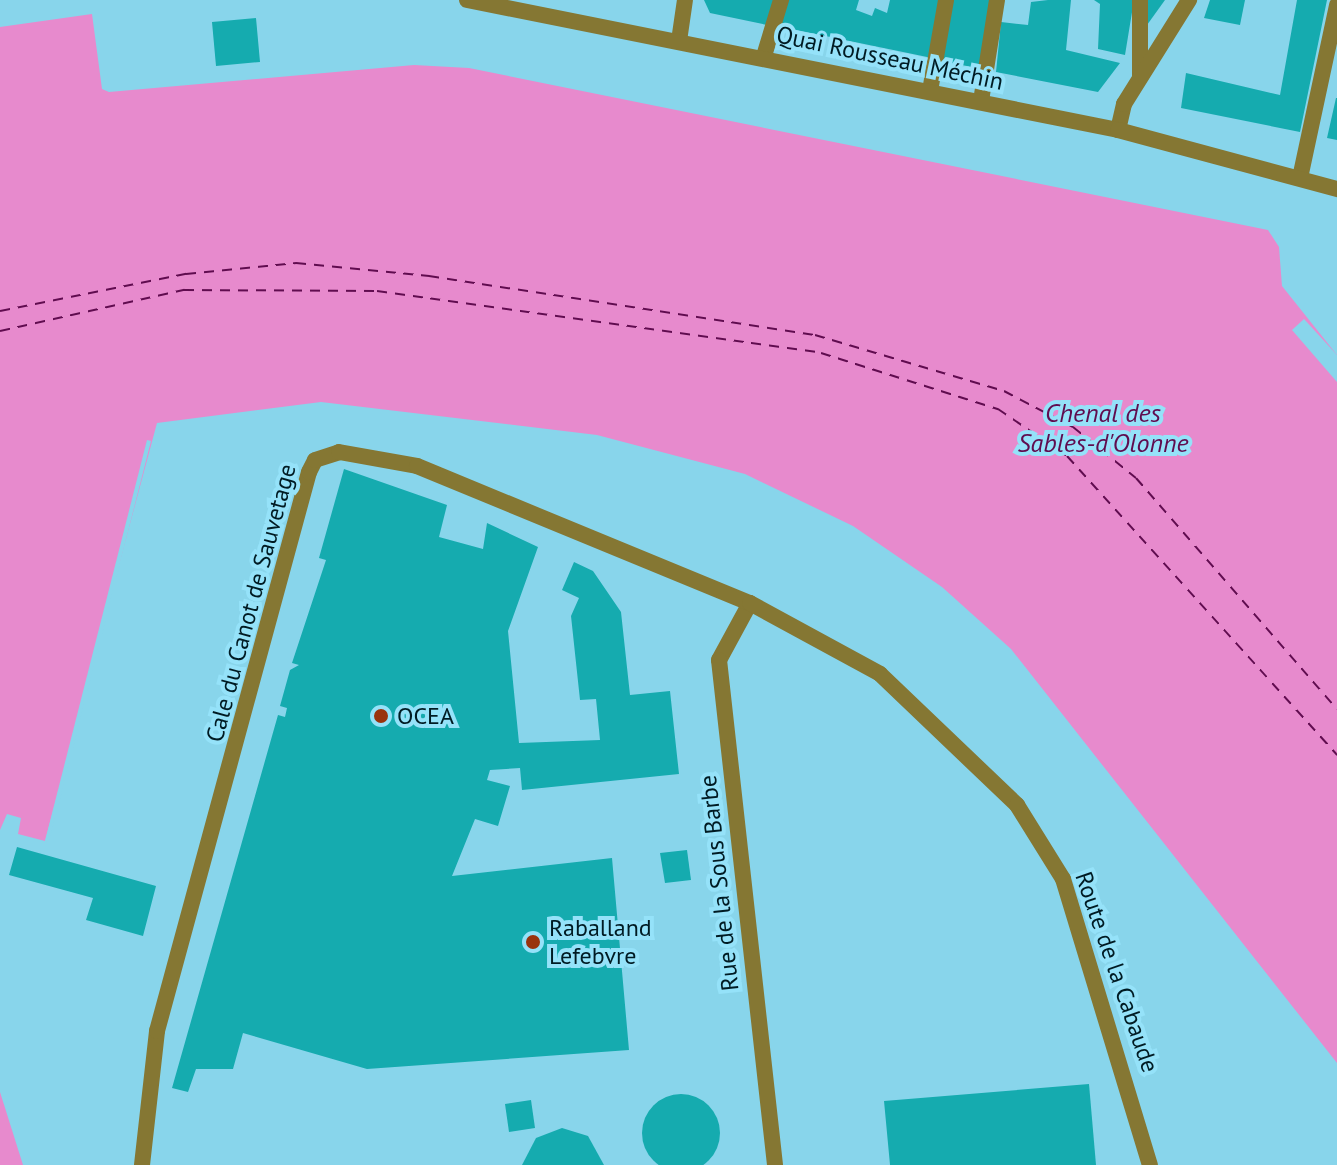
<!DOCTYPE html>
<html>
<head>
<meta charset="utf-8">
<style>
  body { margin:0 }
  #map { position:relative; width:1337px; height:1165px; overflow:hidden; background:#88d5eb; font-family:"PT Sans",sans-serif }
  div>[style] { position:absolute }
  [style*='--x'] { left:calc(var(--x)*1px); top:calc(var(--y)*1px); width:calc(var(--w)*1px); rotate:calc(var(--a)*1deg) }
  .water>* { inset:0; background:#e78acd }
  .pier>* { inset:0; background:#88d5eb }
  .ferry>* { height:2px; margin-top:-1px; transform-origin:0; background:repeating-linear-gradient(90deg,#600c4f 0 10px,transparent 0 18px) }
  .building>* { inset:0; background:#15abaf }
  .round { border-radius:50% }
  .pedestrian>* { height:16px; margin:-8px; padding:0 8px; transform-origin:8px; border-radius:8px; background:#857733 }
  .minor>* { height:16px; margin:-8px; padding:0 8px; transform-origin:8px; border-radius:8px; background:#857733 }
  .tertiary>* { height:16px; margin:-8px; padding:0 8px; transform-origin:8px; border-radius:8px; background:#857733 }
  .dots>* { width:22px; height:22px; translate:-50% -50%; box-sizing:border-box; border:4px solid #95e2f9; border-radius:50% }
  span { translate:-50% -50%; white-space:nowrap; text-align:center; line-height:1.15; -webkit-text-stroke:8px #95e2f9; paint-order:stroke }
  .street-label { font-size:24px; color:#001b23 }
  .poi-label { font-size:24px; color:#001b23 }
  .left { translate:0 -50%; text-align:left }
  .water-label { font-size:26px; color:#600c4f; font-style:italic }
</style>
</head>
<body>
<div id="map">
  <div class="water">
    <i style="clip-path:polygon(92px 14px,102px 89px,109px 92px,414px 65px,469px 68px,1268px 230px,1279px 247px,1282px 286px,1337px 355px,1337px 1063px,1011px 649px,942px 587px,853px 526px,745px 474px,597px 435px,321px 402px,157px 423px,45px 841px,18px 834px,21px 818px,7px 814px,0 830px,0 27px)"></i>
    <i style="clip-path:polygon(0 1092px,23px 1165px,0 1165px)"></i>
  </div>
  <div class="pier">
    <i style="clip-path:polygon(1304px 319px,1337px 355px,1337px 382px,1292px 330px)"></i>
    <i style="clip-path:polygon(147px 440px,151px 441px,49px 842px,45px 841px)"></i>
  </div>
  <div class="ferry">
    <i style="--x:0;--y:311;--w:190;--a:-11.3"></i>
    <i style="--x:186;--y:274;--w:111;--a:-5.7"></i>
    <i style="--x:296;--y:263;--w:134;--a:5.6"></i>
    <i style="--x:429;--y:276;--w:390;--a:8.7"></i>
    <i style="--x:815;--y:335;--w:197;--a:16.5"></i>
    <i style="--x:1004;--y:391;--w:78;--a:27.6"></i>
    <i style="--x:1073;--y:427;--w:81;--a:39"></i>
    <i style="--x:1136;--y:478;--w:306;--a:49"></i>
    <i style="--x:0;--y:331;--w:189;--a:-12.6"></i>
    <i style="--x:184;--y:290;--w:193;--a:0.3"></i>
    <i style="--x:377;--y:291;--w:448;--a:7.9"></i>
    <i style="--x:821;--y:353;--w:186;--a:17.6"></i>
    <i style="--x:998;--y:409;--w:83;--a:34.3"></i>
    <i style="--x:1067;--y:456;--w:403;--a:47.9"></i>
  </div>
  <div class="building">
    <i style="clip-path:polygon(704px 0,777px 0,767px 25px,710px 13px)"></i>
    <i style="clip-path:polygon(786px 0,859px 0,856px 10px,872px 16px,875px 8px,887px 13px,890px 0,942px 0,932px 58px,777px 26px)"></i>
    <i style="clip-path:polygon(951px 0,993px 0,983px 69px,940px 61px)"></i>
    <i style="clip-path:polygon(1048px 0,1071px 0,1066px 50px,1120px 63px,1098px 92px,996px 72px,1001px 22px,1028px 25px,1031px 2px)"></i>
    <i style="clip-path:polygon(1094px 0,1134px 0,1125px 55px,1098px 49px,1100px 4px)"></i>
    <i style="clip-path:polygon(1143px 0,1165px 0,1147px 25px)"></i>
    <i style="clip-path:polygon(1210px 0,1245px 0,1240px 25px,1204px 18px)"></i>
    <i style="clip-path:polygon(1297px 0,1327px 0,1300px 132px,1181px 108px,1186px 73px,1280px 95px)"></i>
    <i style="clip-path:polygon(256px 18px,260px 62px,216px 66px,212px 22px)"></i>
    <i style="clip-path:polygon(1336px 98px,1337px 98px,1337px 140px,1327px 138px)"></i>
    <i style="clip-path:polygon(344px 469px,447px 505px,439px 537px,483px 549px,487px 523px,538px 547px,508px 631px,519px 743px,600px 740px,596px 699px,580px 700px,571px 616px,579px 598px,562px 590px,574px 562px,593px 571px,621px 612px,630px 695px,670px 691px,679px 774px,522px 790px,520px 768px,490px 770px,487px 780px,510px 786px,498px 826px,475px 819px,452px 876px,612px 858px,629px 1050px,367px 1069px,243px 1033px,233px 1069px,196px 1069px,188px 1092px,172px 1088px,278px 715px,285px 717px,287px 708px,280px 706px,290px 670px,299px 665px,292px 663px,326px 560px,319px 558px)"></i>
    <i style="clip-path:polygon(17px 847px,156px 886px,143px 936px,86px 920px,93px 898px,9px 875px)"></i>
    <i style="clip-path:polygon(687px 850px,691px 880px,665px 883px,660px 853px)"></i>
    <i style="clip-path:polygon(1089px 1084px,1096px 1165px,890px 1165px,884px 1101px)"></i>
    <i class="round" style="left:642px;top:1094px;width:78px;height:78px"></i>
    <i style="clip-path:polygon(531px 1100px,535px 1128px,509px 1132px,505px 1104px)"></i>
    <i style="clip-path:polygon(562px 1128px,588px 1136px,604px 1165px,522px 1165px,536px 1138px)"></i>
  </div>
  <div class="pedestrian">
    <i style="--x:1140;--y:76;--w:76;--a:-90"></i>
    <i style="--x:930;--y:91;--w:92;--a:-80"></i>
    <i style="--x:981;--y:101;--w:102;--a:-81"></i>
  </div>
  <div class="minor">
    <i style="--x:679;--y:41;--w:41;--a:-81.7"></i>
    <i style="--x:764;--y:56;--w:59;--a:-73.1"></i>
    <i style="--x:1118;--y:130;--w:27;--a:-77"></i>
    <i style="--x:1124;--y:104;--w:123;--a:-58"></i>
    <i style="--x:1300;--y:178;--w:177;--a:-77.9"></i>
    <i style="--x:750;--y:603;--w:65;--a:118.5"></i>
    <i style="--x:719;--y:660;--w:508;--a:83.67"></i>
    <i style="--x:142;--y:1165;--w:135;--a:-83.6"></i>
    <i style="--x:157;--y:1031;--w:579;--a:-74.79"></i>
    <i style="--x:309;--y:472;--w:13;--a:-63"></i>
    <i style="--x:315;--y:460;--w:25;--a:-18"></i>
    <i style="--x:339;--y:452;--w:79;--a:10.2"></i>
    <i style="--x:417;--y:466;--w:360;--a:22.4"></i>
    <i style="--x:750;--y:603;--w:148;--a:28.6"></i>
    <i style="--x:880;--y:674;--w:190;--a:43.7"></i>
    <i style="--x:1017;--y:805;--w:87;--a:58.1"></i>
    <i style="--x:1063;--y:879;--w:299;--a:73.1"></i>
  </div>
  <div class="tertiary">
    <i style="--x:467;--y:0;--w:664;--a:11.29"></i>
    <i style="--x:1118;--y:130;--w:227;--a:15.1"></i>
  </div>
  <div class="dots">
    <i style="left:381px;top:716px;background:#99330d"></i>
    <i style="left:533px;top:942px;background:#99330d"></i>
  </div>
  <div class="street-label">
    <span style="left:890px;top:58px;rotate:12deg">Quai Rousseau Méchin</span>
    <span style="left:251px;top:603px;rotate:-75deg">Cale du Canot de Sauvetage</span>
    <span style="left:719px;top:883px;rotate:-96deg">Rue de la Sous Barbe</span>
    <span style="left:1117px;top:972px;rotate:71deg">Route de la Cabaude</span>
  </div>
  <div class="poi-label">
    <span class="left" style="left:397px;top:716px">OCEA</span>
    <span class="left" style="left:549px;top:942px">Raballand<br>Lefebvre</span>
  </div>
  <div class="water-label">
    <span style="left:1103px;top:428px">Chenal des<br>Sables-d'Olonne</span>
  </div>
</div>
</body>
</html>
